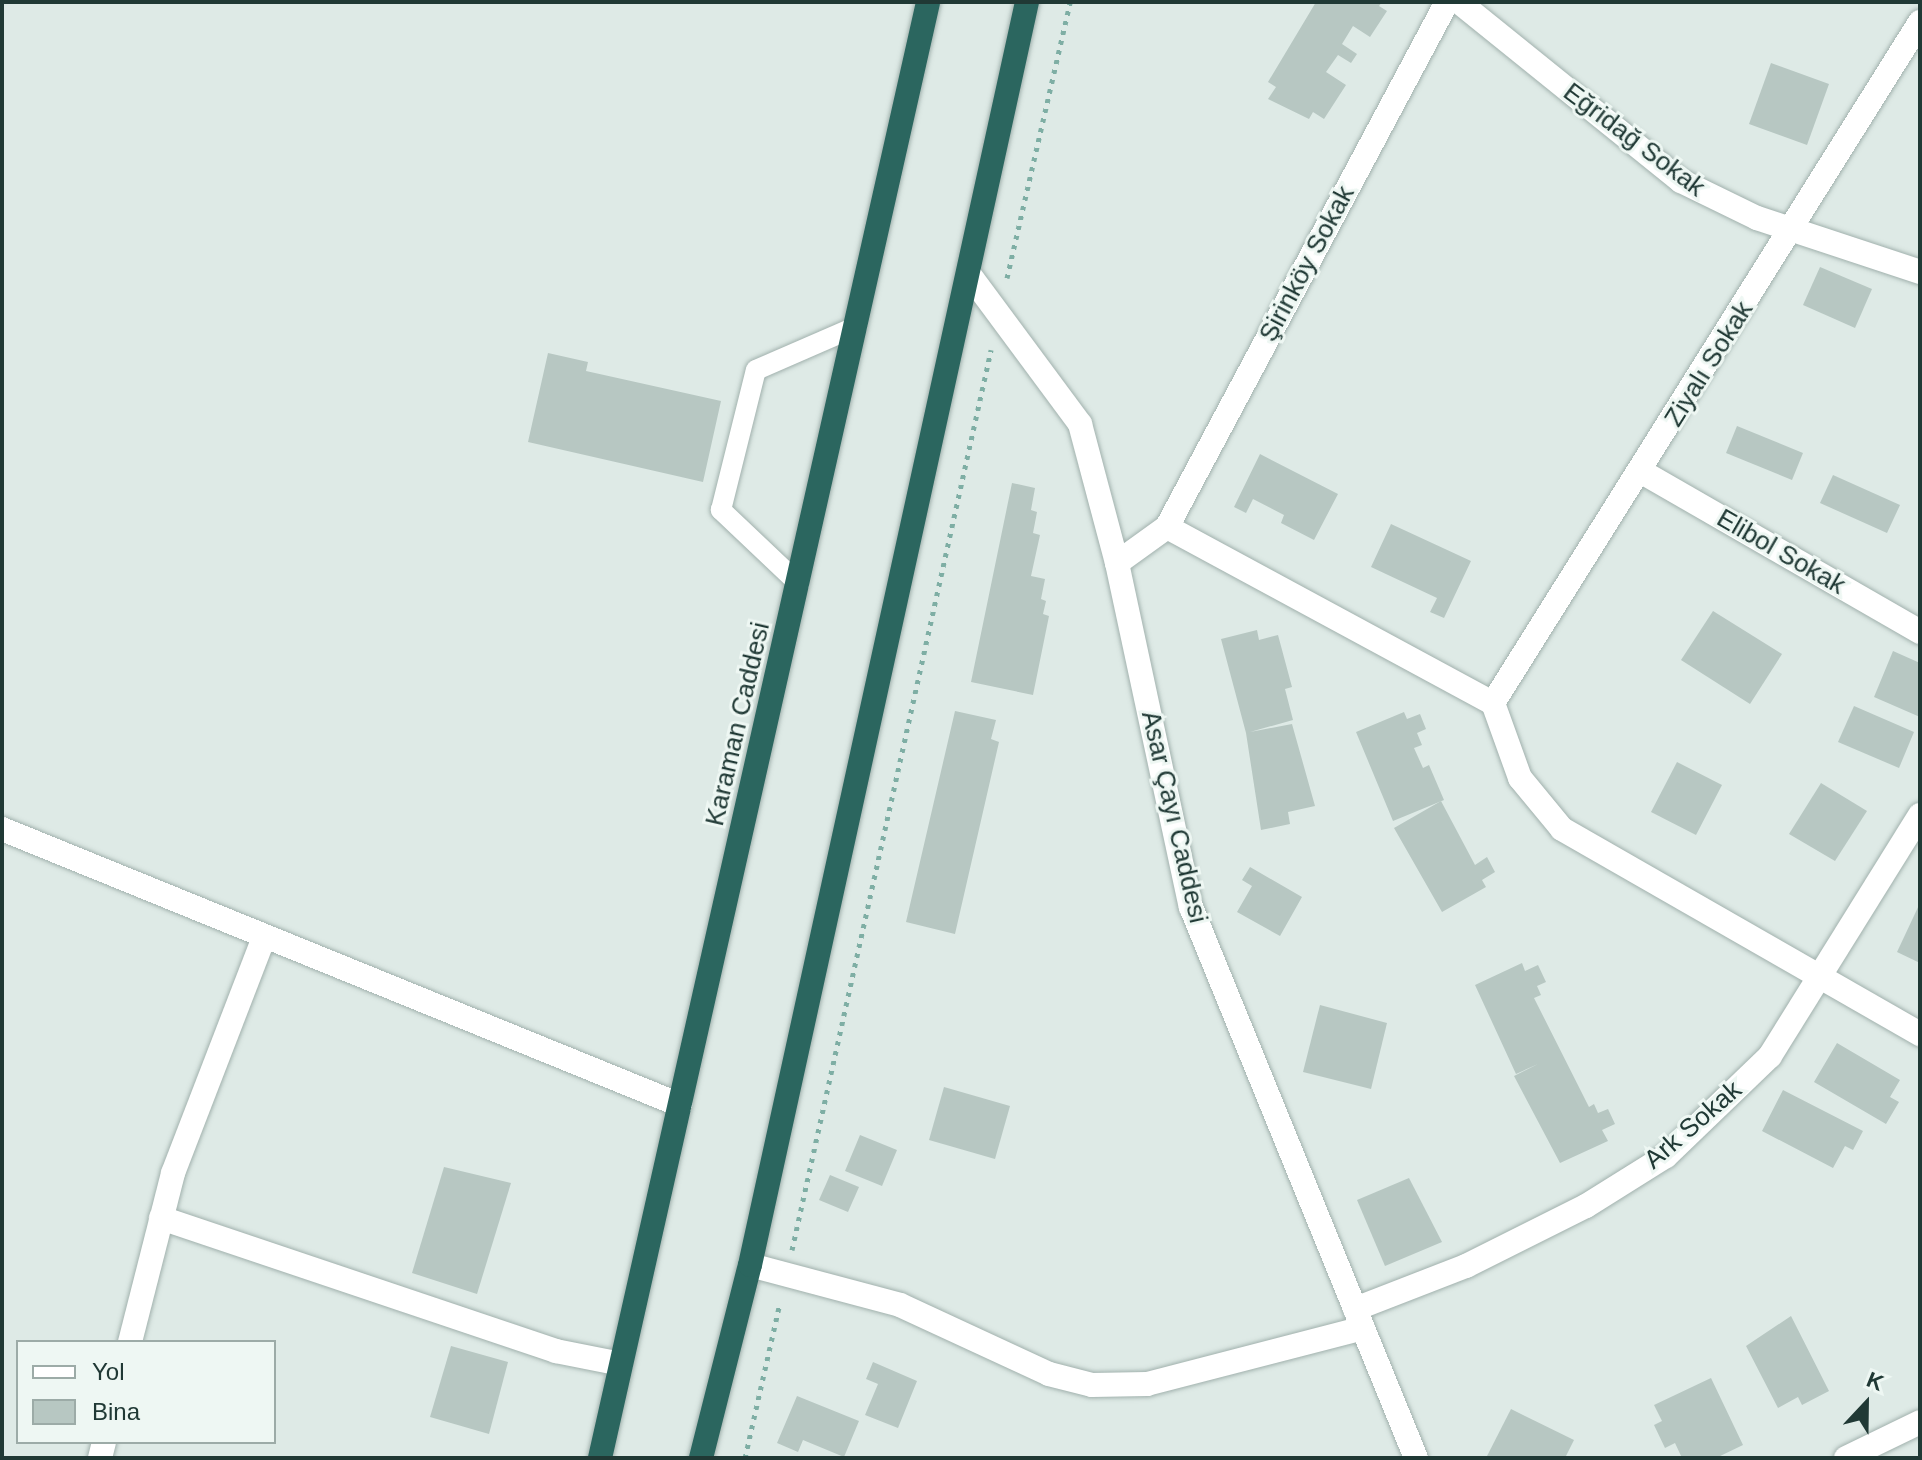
<!DOCTYPE html>
<html>
<head>
<meta charset="utf-8">
<style>
  body { margin:0 }
  #map { position:relative; width:1922px; height:1460px; overflow:hidden; background:#deeae6; font-family:Arial,sans-serif }
  div>[style] { position:absolute }
  [style*='--x'] { left:calc(var(--x)*1px); top:calc(var(--y)*1px); width:calc(var(--w)*1px); rotate:calc(var(--a)*1deg) }
  .building>* { inset:0; background:#b7c7c2 }
  .path>* { height:5px; margin-top:-2.5px; transform-origin:0; background:repeating-linear-gradient(90deg,#7eaea4 0 4px,transparent 0 10px) }
  .roads { filter:drop-shadow(0 0 2px #a1b1ad) drop-shadow(0 0 2px #a1b1ad) }
  .lane>* { height:20px; margin:-10px; padding:0 10px; transform-origin:10px; border-radius:10px; background:#fff }
  .street>* { height:24px; margin:-12px; padding:0 12px; transform-origin:12px; border-radius:12px; background:#fff }
  .secondary>* { height:24px; margin:-12px; padding:0 12px; transform-origin:12px; border-radius:12px; background:#fff }
  .highway>* { height:24px; margin:-12px; padding:0 12px; transform-origin:12px; border-radius:12px; background:#2b665f }
  span { translate:-50% -50%; white-space:nowrap; text-align:center; line-height:1.15; -webkit-text-stroke:6px #eef7f3; paint-order:stroke }
  .street-label { font-size:26px; color:#203935 }
  .frame { position:absolute; inset:0; border:4px solid #203935; pointer-events:none }
  .legend { position:absolute; left:16px; top:1340px; width:260px; height:104px; box-sizing:border-box; background:#eef7f3; border:2px solid #9caba7; margin:0; padding:10px 14px; list-style:none; font-size:24px; color:#203935 }
  .legend li { display:flex; align-items:center; gap:16px; height:40px }
  .legend b { width:40px; border:2px solid #9caba7 }
  .north { position:absolute; left:1826px; top:1364px; width:80px; height:80px; -webkit-text-stroke:6px #eef7f3; paint-order:stroke; rotate:22deg; font-size:22px; font-weight:700; line-height:32px; text-align:center; color:#203935 }
  .north::after { content:''; display:block; margin:auto; width:28px; height:36px; background:#203935; clip-path:polygon(50% 0,100% 100%,50% 72%,0 100%) }
</style>
</head>
<body>
<div id="map">
  <div class="building">
    <i style="clip-path:polygon(1316px 2px,1382px 2px,1379px 6px,1387px 11px,1370px 37px,1353px 26px,1342px 44px,1357px 54px,1351px 63px,1338px 55px,1326px 72px,1346px 85px,1324px 119px,1313px 112px,1309px 119px,1268px 99px,1276px 87px,1268px 82px)"></i>
    <i style="clip-path:polygon(1771px 63px,1829px 84px,1807px 145px,1749px 124px)"></i>
    <i style="clip-path:polygon(1820px 267px,1872px 289px,1855px 328px,1803px 305px)"></i>
    <i style="clip-path:polygon(548px 353px,588px 362px,586px 371px,721px 401px,703px 482px,528px 442px)"></i>
    <i style="clip-path:polygon(1737px 426px,1803px 453px,1792px 480px,1726px 453px)"></i>
    <i style="clip-path:polygon(1260px 454px,1338px 494px,1314px 540px,1281px 523px,1284px 515px,1253px 499px,1246px 513px,1234px 507px)"></i>
    <i style="clip-path:polygon(1833px 475px,1900px 505px,1887px 533px,1820px 503px)"></i>
    <i style="clip-path:polygon(1012px 483px,1035px 488px,1031px 510px,1037px 512px,1033px 533px,1040px 535px,1031px 576px,1045px 579px,1041px 599px,1046px 601px,1043px 614px,1049px 616px,1033px 695px,971px 682px)"></i>
    <i style="clip-path:polygon(1391px 524px,1471px 561px,1444px 618px,1430px 612px,1437px 598px,1371px 567px)"></i>
    <i style="clip-path:polygon(1713px 611px,1782px 654px,1750px 704px,1681px 660px)"></i>
    <i style="clip-path:polygon(1257px 630px,1259px 640px,1278px 635px,1292px 687px,1285px 689px,1293px 720px,1250px 732px,1292px 724px,1315px 806px,1288px 812px,1290px 824px,1261px 830px,1246px 733px,1221px 639px)"></i>
    <i style="clip-path:polygon(1893px 651px,1920px 663px,1920px 717px,1874px 697px)"></i>
    <i style="clip-path:polygon(1854px 706px,1914px 732px,1899px 768px,1838px 742px)"></i>
    <i style="clip-path:polygon(955px 711px,996px 720px,991px 739px,999px 742px,955px 934px,906px 922px)"></i>
    <i style="clip-path:polygon(1404px 712px,1407px 719px,1420px 714px,1426px 729px,1417px 733px,1422px 745px,1414px 748px,1423px 768px,1429px 765px,1444px 800px,1393px 821px,1356px 732px)"></i>
    <i style="clip-path:polygon(1677px 762px,1722px 785px,1696px 835px,1651px 812px)"></i>
    <i style="clip-path:polygon(1821px 783px,1867px 811px,1835px 861px,1789px 834px)"></i>
    <i style="clip-path:polygon(1441px 801px,1475px 865px,1487px 857px,1495px 872px,1482px 880px,1486px 887px,1442px 912px,1394px 828px)"></i>
    <i style="clip-path:polygon(1250px 867px,1302px 897px,1280px 936px,1237px 912px,1252px 886px,1242px 880px)"></i>
    <i style="clip-path:polygon(1920px 903px,1920px 963px,1897px 952px)"></i>
    <i style="clip-path:polygon(1522px 963px,1525px 971px,1538px 965px,1546px 982px,1537px 986px,1541px 995px,1534px 998px,1589px 1107px,1594px 1104px,1598px 1113px,1608px 1109px,1615px 1124px,1602px 1130px,1608px 1141px,1560px 1163px,1514px 1076px,1538px 1064px,1516px 1074px,1475px 985px)"></i>
    <i style="clip-path:polygon(1320px 1005px,1387px 1023px,1371px 1089px,1303px 1072px)"></i>
    <i style="clip-path:polygon(1837px 1043px,1900px 1080px,1890px 1097px,1899px 1102px,1886px 1124px,1814px 1082px)"></i>
    <i style="clip-path:polygon(944px 1087px,1010px 1106px,995px 1159px,929px 1140px)"></i>
    <i style="clip-path:polygon(1783px 1090px,1863px 1131px,1853px 1150px,1845px 1146px,1833px 1168px,1762px 1131px)"></i>
    <i style="clip-path:polygon(860px 1135px,897px 1150px,882px 1186px,845px 1171px)"></i>
    <i style="clip-path:polygon(444px 1167px,511px 1183px,477px 1294px,412px 1273px)"></i>
    <i style="clip-path:polygon(830px 1175px,859px 1187px,848px 1212px,819px 1200px)"></i>
    <i style="clip-path:polygon(1409px 1178px,1442px 1242px,1385px 1266px,1357px 1200px)"></i>
    <i style="clip-path:polygon(1791px 1316px,1829px 1391px,1802px 1405px,1798px 1397px,1778px 1408px,1746px 1346px)"></i>
    <i style="clip-path:polygon(451px 1346px,508px 1362px,489px 1434px,430px 1417px)"></i>
    <i style="clip-path:polygon(873px 1362px,917px 1381px,898px 1428px,865px 1415px,878px 1384px,866px 1379px)"></i>
    <i style="clip-path:polygon(1711px 1378px,1743px 1445px,1716px 1458px,1682px 1458px,1675px 1443px,1665px 1448px,1654px 1425px,1662px 1421px,1654px 1405px)"></i>
    <i style="clip-path:polygon(797px 1396px,859px 1421px,844px 1457px,803px 1440px,798px 1452px,777px 1443px)"></i>
    <i style="clip-path:polygon(1511px 1409px,1574px 1440px,1565px 1458px,1486px 1458px)"></i>
  </div>
  <div class="path">
    <i style="--x:1007;--y:278;--w:283;--a:-77.1"></i>
    <i style="--x:792;--y:1250;--w:922;--a:-77.53"></i>
    <i style="--x:745;--y:1458;--w:159;--a:-77.3"></i>
  </div>
  <div class="roads">
    <div class="lane">
      <i style="--x:799;--y:584;--w:108;--a:-136.5"></i>
      <i style="--x:721;--y:510;--w:144;--a:-76"></i>
      <i style="--x:756;--y:370;--w:110;--a:-23.5"></i>
    </div>
    <div class="street">
      <i style="--x:1459;--y:2;--w:285;--a:38.9"></i>
      <i style="--x:1681;--y:181;--w:85;--a:26"></i>
      <i style="--x:1757;--y:218;--w:172;--a:18.3"></i>
      <i style="--x:1642;--y:472;--w:321;--a:29.9"></i>
      <i style="--x:1167;--y:527;--w:595;--a:-61.93"></i>
      <i style="--x:1117;--y:563;--w:62;--a:-35.8"></i>
      <i style="--x:1167;--y:527;--w:370;--a:28.4"></i>
      <i style="--x:1493;--y:703;--w:80;--a:70.2"></i>
      <i style="--x:1520;--y:778;--w:66;--a:50.5"></i>
      <i style="--x:1562;--y:829;--w:413;--a:29.8"></i>
      <i style="--x:1493;--y:703;--w:804;--a:-57.91"></i>
      <i style="--x:2;--y:829;--w:732;--a:22.15"></i>
      <i style="--x:161;--y:1218;--w:417;--a:18.6"></i>
      <i style="--x:556;--y:1351;--w:66;--a:11.3"></i>
      <i style="--x:750;--y:1265;--w:155;--a:14.9"></i>
      <i style="--x:900;--y:1305;--w:164;--a:24.8"></i>
      <i style="--x:1049;--y:1374;--w:44;--a:14.3"></i>
      <i style="--x:1092;--y:1385;--w:55;--a:-1"></i>
      <i style="--x:1147;--y:1384;--w:223;--a:-14.5"></i>
      <i style="--x:1355;--y:1309;--w:119;--a:-21.2"></i>
      <i style="--x:1466;--y:1266;--w:134;--a:-26.6"></i>
      <i style="--x:1586;--y:1206;--w:94;--a:-32"></i>
      <i style="--x:1666;--y:1156;--w:144;--a:-43.9"></i>
      <i style="--x:1770;--y:1056;--w:284;--a:-58.1"></i>
      <i style="--x:130;--y:1342;--w:174;--a:-75.7"></i>
      <i style="--x:173;--y:1173;--w:253;--a:-68.9"></i>
      <i style="--x:100;--y:1458;--w:16;--a:-76"></i>
      <i style="--x:1846;--y:1458;--w:82;--a:-25.9"></i>
    </div>
    <div class="secondary">
      <i style="--x:969;--y:274;--w:187;--a:53.5"></i>
      <i style="--x:1080;--y:424;--w:144;--a:75.1"></i>
      <i style="--x:1117;--y:563;--w:352;--a:77.9"></i>
      <i style="--x:1191;--y:907;--w:595;--a:67.79"></i>
    </div>
    <div class="highway">
      <i style="--x:600;--y:1458;--w:1492;--a:-77.3"></i>
      <i style="--x:701;--y:1458;--w:199;--a:-75.8"></i>
      <i style="--x:750;--y:1265;--w:1293;--a:-77.63"></i>
    </div>
  </div>
  <div class="street-label">
    <span style="left:1634px;top:140px;rotate:37deg">Eğridağ Sokak</span>
    <span style="left:1307px;top:264px;rotate:-62deg">Şirinköy Sokak</span>
    <span style="left:1709px;top:364px;rotate:-58deg">Ziyalı Sokak</span>
    <span style="left:1781px;top:552px;rotate:30deg">Elibol Sokak</span>
    <span style="left:738px;top:724px;rotate:-77deg">Karaman Caddesi</span>
    <span style="left:1174px;top:817px;rotate:77deg">Asar Çayı Caddesi</span>
    <span style="left:1693px;top:1125px;rotate:-41deg">Ark Sokak</span>
  </div>
  <div class="frame"></div>
  <ul class="legend">
  <li><b style="height:10px;background:#fff"></b>Yol</li>
  <li><b style="height:22px;background:#b7c7c2"></b>Bina</li>
  </ul>
  <div class="north">K</div>
</div>
</body>
</html>
